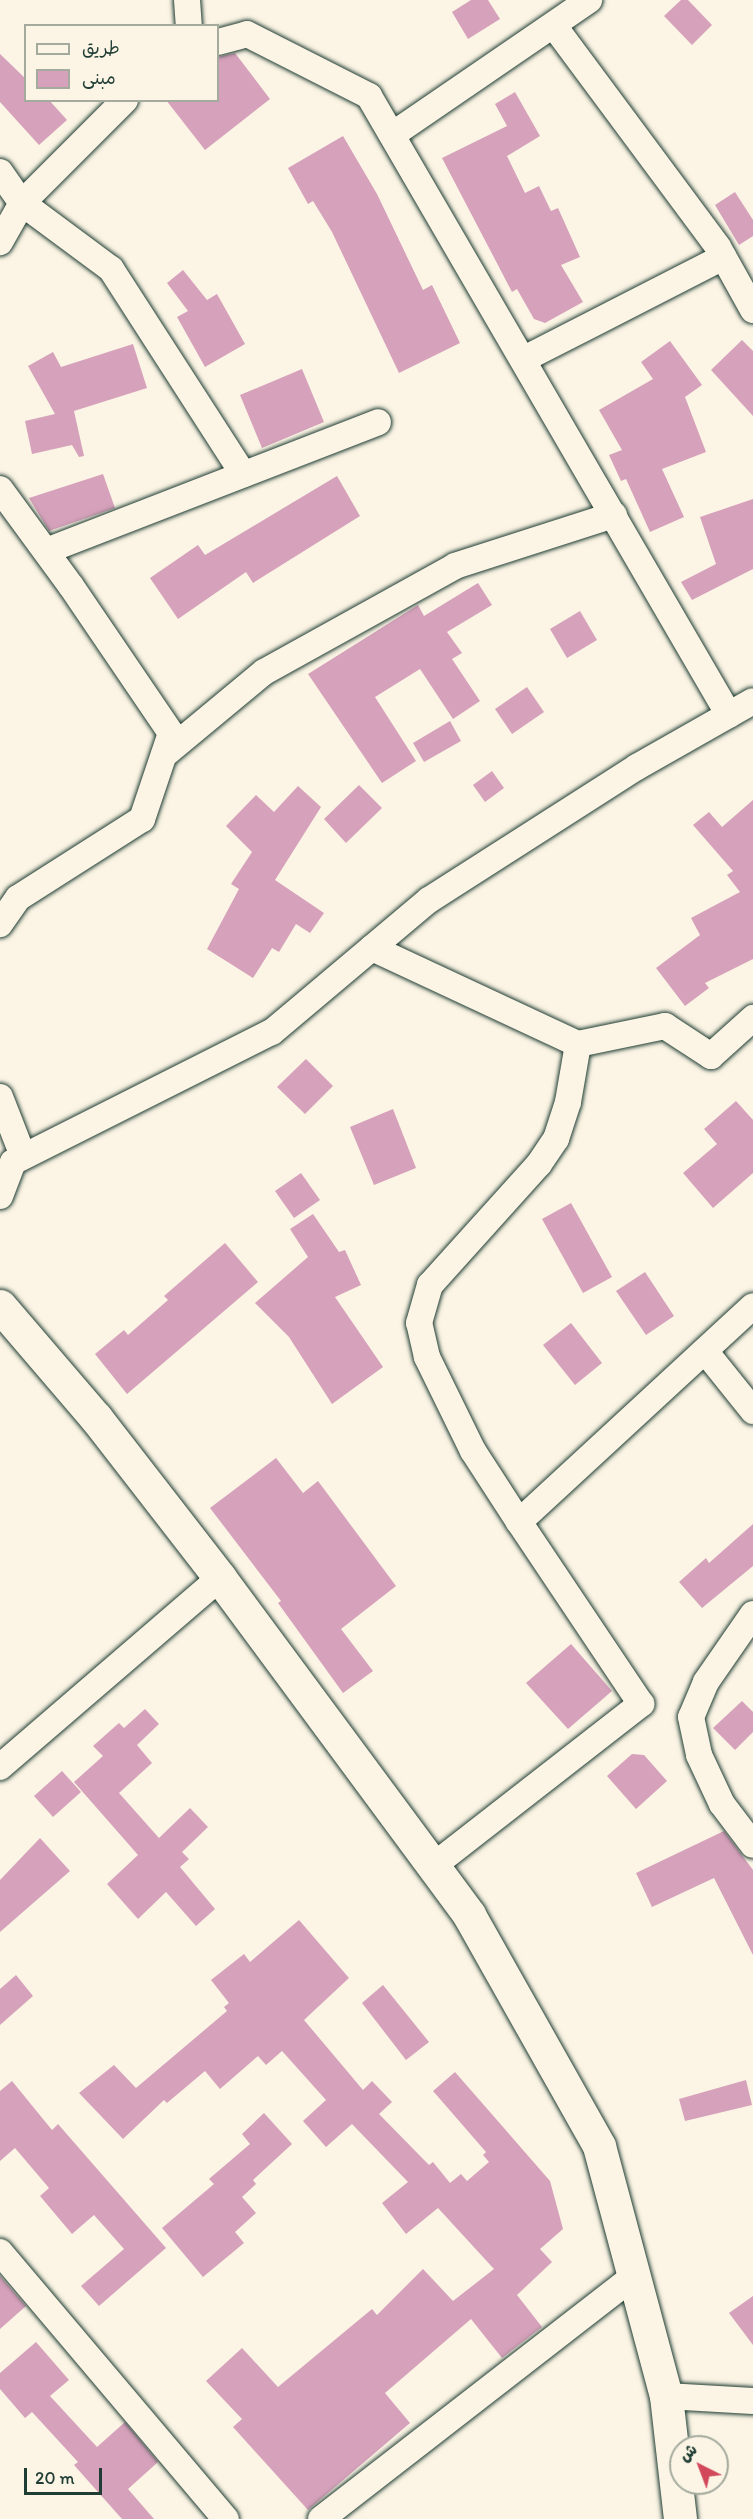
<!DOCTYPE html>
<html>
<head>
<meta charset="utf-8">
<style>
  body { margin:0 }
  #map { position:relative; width:753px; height:2519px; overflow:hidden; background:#fcf5e5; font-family:Itim,"Playpen Sans Arabic",sans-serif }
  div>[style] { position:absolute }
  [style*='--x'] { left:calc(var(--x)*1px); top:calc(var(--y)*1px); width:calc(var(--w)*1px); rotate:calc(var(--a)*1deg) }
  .building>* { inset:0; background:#d6a1bb }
  .roads { filter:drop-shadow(0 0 2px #1f3d34) drop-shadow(0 0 2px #1f3d34) }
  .street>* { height:26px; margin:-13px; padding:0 13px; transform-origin:13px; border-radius:13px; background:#fcf5e5 }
  .secondary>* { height:33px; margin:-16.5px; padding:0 16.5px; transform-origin:16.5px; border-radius:16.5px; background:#fcf5e5 }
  span { translate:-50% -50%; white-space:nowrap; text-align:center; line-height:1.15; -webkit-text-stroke:6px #fcf5e5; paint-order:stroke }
  .legend { position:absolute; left:24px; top:24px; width:195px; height:78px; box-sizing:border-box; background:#fcf5e5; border:2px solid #a4ab9e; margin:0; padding:8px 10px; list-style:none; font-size:18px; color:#1f3d34 }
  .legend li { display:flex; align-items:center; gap:12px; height:30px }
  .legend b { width:30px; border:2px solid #a4ab9e }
  .north { position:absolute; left:669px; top:2435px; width:60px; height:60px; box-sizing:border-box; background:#fcf5e5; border:2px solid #a4ab9e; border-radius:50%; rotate:318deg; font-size:16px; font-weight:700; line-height:24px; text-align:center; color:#1f3d34 }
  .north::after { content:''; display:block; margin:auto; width:21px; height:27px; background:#d1495b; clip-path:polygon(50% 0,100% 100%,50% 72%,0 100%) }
  .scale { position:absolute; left:24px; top:2468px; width:78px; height:27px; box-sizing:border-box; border:3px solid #1f3d34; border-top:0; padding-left:8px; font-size:18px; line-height:21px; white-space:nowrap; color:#1f3d34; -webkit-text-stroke:4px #fcf5e5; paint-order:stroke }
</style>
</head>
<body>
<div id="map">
  <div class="building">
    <i style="clip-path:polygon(471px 0,488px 0,500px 19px,468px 39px,452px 12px)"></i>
    <i style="clip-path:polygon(681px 0,688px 0,712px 25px,692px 45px,664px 16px)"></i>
    <i style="clip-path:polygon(235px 53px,270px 99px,205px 150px,166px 100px,218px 100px,218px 57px)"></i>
    <i style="clip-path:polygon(0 54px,26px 79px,26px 100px,49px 100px,67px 120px,39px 145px,0 102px)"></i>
    <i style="clip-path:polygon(515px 92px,540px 136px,507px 156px,525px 193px,539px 186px,551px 211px,558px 208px,580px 257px,561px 265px,583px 302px,545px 323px,534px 319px,517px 289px,512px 292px,442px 158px,507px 126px,495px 104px)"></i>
    <i style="clip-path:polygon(343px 136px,377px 194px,423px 290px,432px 285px,460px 343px,399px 373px,332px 232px,313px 201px,308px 204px,288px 168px)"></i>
    <i style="clip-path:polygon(735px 192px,753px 220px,753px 236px,739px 245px,715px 205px)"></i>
    <i style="clip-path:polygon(183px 270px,207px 300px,217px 294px,245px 344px,205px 367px,177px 317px,188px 311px,167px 283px)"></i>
    <i style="clip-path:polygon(742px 340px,753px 351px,753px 416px,711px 370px)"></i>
    <i style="clip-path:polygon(670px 341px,702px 385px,685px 397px,706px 452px,662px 469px,684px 517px,650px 532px,626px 479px,621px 481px,609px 455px,622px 450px,599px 410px,653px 379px,641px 362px)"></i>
    <i style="clip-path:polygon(133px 344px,147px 388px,74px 411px,84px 456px,79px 457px,72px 445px,32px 454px,25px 421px,55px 414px,28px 366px,53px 352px,61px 367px)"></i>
    <i style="clip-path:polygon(302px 369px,324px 422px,262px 448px,240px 395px)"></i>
    <i style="clip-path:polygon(103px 474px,115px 508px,49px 531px,29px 498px)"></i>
    <i style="clip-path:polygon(337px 476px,360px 516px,253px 583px,246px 572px,178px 619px,150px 578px,198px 545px,205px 555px)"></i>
    <i style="clip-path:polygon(753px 499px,753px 569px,692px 600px,681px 582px,716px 564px,700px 517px)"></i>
    <i style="clip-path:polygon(478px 583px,492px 605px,447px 632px,462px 653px,452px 659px,480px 701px,453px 719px,420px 669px,375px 697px,416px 761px,382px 783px,308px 674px,418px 605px,424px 616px)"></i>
    <i style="clip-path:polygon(580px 611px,597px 640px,567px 658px,550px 629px)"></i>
    <i style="clip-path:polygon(527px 687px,544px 712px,512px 734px,495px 709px)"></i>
    <i style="clip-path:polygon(450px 721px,461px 741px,424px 762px,413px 743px)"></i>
    <i style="clip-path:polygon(492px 771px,504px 788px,485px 802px,473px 785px)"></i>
    <i style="clip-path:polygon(359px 785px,382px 808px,346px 843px,324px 819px)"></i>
    <i style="clip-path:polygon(298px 786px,321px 807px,275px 880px,324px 913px,310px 933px,296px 924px,279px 952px,272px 948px,253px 978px,207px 949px,239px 889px,231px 884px,252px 852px,226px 826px,256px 795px,274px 812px)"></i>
    <i style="clip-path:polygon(753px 800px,753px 959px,705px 983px,709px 988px,685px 1006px,656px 968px,700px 935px,691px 918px,740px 892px,727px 875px,733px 871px,693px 825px,709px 812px,722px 827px)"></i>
    <i style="clip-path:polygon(306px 1059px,333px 1086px,305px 1114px,277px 1087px)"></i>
    <i style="clip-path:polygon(736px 1101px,753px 1120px,753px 1173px,713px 1208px,683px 1173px,717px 1144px,704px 1129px)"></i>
    <i style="clip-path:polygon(393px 1109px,416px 1168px,374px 1185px,350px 1127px)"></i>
    <i style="clip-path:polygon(301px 1173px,320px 1200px,294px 1218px,275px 1191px)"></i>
    <i style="clip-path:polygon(571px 1203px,612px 1277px,583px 1293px,542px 1219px)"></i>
    <i style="clip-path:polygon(313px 1214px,339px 1252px,345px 1250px,361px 1285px,335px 1297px,383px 1367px,332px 1404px,289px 1337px,255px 1303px,308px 1257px,290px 1229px)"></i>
    <i style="clip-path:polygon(225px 1243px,258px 1282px,127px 1394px,95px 1354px,124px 1330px,128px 1335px,168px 1300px,164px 1296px)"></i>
    <i style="clip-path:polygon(645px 1272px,674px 1316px,646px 1335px,616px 1291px)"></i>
    <i style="clip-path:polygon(571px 1323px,602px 1363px,575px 1385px,543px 1345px)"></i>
    <i style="clip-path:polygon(276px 1458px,303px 1493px,318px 1481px,396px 1586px,341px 1629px,373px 1671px,343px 1693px,278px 1603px,281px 1601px,210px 1508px)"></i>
    <i style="clip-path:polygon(753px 1524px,753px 1566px,702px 1608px,679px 1582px,706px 1558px,709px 1563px)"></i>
    <i style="clip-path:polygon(571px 1644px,612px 1691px,568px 1729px,526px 1683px)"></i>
    <i style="clip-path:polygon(742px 1701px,753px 1712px,753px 1732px,735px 1750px,713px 1728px)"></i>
    <i style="clip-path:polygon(145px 1709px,159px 1724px,137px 1745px,152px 1763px,119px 1793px,159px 1838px,190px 1808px,208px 1827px,182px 1852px,189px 1859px,180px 1867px,215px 1909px,196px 1926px,166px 1892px,138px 1919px,107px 1884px,138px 1855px,74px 1782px,103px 1756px,93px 1746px,119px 1723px,124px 1728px)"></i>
    <i style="clip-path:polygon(632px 1754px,644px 1755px,667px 1781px,636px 1809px,607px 1776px)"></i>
    <i style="clip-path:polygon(62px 1771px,81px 1792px,53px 1817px,34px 1796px)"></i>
    <i style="clip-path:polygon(724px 1831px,753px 1870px,753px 1955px,714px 1878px,652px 1907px,636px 1873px)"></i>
    <i style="clip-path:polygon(40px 1838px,70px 1871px,0 1932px,0 1880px)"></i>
    <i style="clip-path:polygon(299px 1920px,349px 1978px,304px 2020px,363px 2090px,372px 2081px,392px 2102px,379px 2114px,429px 2165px,433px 2162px,450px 2183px,461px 2174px,467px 2181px,489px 2162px,483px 2155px,486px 2152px,433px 2091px,455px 2072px,550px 2181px,563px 2229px,540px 2249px,552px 2262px,517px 2295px,542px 2327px,502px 2358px,471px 2319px,385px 2393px,410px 2423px,308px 2510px,233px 2427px,242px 2419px,206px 2381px,242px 2348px,278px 2387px,372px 2309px,377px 2315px,423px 2269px,453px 2301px,494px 2269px,438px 2208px,406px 2234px,382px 2203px,408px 2182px,352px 2124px,326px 2147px,303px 2121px,326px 2100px,282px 2051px,266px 2065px,258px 2056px,220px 2089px,205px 2071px,167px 2103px,164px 2100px,123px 2139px,79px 2093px,114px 2065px,136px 2088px,227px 2011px,224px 2007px,229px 2003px,211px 1980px,244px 1954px,250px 1962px)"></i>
    <i style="clip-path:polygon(16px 1975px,33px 1996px,0 2025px,0 1989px)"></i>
    <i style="clip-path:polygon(383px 1985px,429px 2042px,406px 2060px,362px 2003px)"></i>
    <i style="clip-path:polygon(746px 2080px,752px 2105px,685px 2121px,679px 2099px)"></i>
    <i style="clip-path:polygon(12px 2081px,52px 2130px,58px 2124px,166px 2248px,99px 2306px,81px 2286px,124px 2249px,94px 2215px,72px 2234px,40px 2196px,49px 2188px,15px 2148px,0 2161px,0 2091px)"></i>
    <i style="clip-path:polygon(264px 2113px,292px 2144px,253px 2180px,256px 2184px,242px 2197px,256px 2213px,235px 2232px,244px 2243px,203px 2277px,162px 2228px,214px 2184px,209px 2179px,250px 2144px,242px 2134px)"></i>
    <i style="clip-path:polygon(0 2276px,26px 2306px,0 2329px)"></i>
    <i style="clip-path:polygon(753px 2296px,753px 2345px,729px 2313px)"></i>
    <i style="clip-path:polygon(36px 2342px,69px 2380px,50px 2396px,97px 2447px,125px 2422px,158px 2462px,128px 2489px,154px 2519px,122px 2519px,74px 2465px,78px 2462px,32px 2412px,25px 2418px,0 2389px,0 2373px)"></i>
  </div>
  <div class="roads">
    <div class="street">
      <i style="--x:187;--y:0;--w:26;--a:86"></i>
      <i style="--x:554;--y:26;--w:275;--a:53.4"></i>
      <i style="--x:718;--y:247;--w:72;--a:60.9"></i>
      <i style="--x:218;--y:42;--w:30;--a:-15"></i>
      <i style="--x:247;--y:34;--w:137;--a:26.9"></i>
      <i style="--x:369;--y:96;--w:716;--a:59.82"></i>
      <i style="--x:125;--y:100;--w:146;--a:135"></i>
      <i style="--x:22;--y:203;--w:111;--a:36.6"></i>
      <i style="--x:111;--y:269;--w:244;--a:57.2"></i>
      <i style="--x:392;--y:135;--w:239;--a:-34.4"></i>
      <i style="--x:0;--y:172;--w:38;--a:55"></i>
      <i style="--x:22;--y:203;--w:45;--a:119.4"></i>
      <i style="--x:524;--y:359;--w:224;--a:-27.1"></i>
      <i style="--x:0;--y:489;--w:120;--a:53.8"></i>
      <i style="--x:71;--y:586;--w:178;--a:55.8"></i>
      <i style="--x:171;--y:733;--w:91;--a:108.6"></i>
      <i style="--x:142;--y:819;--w:147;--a:147.5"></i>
      <i style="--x:18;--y:898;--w:32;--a:125"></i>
      <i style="--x:46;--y:551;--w:356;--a:-21.2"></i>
      <i style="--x:164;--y:755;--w:130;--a:-39.7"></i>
      <i style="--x:264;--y:672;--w:218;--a:-29"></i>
      <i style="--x:455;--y:566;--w:167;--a:-17.8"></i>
      <i style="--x:372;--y:948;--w:227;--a:25"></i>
      <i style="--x:578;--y:1044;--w:89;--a:-11.7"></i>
      <i style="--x:665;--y:1026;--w:55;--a:33.1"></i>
      <i style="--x:711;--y:1056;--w:57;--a:-42.1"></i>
      <i style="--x:0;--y:1097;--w:63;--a:68.7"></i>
      <i style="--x:0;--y:1196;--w:36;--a:-69"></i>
      <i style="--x:13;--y:1162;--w:290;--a:-26.7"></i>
      <i style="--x:272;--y:1032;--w:205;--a:-40.1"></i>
      <i style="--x:429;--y:900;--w:247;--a:-32.6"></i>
      <i style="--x:637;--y:767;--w:133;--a:-29.6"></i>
      <i style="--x:705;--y:1351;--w:77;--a:51.3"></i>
      <i style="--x:519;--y:1522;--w:85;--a:-122.9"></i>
      <i style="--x:473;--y:1451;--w:105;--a:-116.1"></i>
      <i style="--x:427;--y:1357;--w:35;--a:-103"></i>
      <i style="--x:419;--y:1323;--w:40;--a:-74"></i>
      <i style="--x:430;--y:1285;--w:163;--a:-48"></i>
      <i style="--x:539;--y:1164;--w:30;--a:-56"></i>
      <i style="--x:556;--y:1139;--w:39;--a:-72"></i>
      <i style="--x:568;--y:1102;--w:59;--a:-80.2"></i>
      <i style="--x:753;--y:1614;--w:83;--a:124.7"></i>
      <i style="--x:706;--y:1682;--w:38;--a:113"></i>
      <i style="--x:691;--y:1717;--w:39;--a:78"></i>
      <i style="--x:699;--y:1755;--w:54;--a:64.9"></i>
      <i style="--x:722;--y:1804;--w:51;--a:52.9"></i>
      <i style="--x:0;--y:1767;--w:290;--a:-40.7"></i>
      <i style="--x:433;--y:1866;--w:264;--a:-37.9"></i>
      <i style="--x:641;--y:1704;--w:219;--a:-123.8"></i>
      <i style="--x:519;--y:1522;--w:318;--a:-42.7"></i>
      <i style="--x:0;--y:2252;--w:350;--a:49.8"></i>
      <i style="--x:666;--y:2396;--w:87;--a:3.3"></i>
      <i style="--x:321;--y:2519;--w:396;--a:-37.8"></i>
    </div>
    <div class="secondary">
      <i style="--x:0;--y:1306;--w:148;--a:49.4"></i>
      <i style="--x:96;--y:1418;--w:202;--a:52.2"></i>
      <i style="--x:220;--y:1578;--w:419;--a:53.5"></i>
      <i style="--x:469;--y:1915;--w:265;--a:60.6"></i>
      <i style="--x:599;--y:2146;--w:259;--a:75"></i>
      <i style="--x:666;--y:2396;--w:124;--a:83.5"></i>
    </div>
  </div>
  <ul class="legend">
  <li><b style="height:8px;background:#fcf5e5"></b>طريق</li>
  <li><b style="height:16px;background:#d6a1bb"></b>مبنى</li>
  </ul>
  <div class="north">ش</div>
  <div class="scale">20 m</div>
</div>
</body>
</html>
